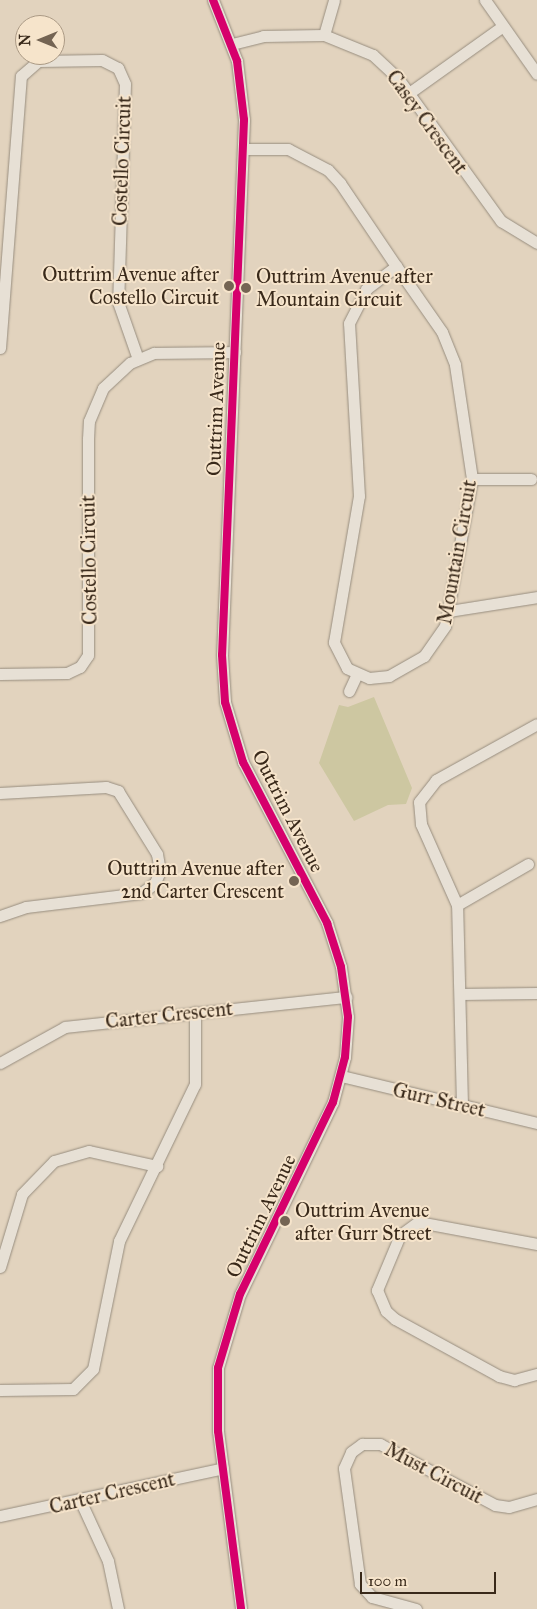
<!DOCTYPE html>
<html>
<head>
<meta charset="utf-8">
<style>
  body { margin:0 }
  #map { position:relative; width:537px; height:1609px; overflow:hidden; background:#e2d3be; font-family:"IM FELL Great Primer",serif }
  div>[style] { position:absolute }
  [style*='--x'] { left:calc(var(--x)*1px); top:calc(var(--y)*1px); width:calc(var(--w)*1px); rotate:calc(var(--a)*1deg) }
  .green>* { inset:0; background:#cdc7a1 }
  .roads { filter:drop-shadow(0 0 1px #978d7f) drop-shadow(0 0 1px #978d7f) }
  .minor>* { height:11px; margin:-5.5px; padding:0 5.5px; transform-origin:5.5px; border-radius:5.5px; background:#e7e0d5 }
  .cycleway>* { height:8px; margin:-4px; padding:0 4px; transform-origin:4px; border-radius:4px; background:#d6006c }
  .dots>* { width:14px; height:14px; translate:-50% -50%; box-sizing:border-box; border:2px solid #f6e4cb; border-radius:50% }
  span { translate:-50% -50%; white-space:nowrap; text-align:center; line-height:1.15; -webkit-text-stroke:4px #f6e4cb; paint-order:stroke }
  .street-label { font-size:20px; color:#39291a }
  .poi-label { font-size:20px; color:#39291a }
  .right { translate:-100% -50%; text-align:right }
  .left { translate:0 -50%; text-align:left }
  .north { position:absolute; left:15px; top:15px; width:50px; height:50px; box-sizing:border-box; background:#f6e4cb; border:1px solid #aa9984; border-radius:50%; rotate:270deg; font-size:14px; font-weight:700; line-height:20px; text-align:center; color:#39291a }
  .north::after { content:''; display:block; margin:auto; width:18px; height:22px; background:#746453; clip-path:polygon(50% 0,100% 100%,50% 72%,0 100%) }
  .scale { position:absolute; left:360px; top:1572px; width:136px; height:22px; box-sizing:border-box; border:2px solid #39291a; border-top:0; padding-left:6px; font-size:15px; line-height:18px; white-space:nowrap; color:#39291a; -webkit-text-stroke:4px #f6e4cb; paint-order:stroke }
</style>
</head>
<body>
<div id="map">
  <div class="green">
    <i style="clip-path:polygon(374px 697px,412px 788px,406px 804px,388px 805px,354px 821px,319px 763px,339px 705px,348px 707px)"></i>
  </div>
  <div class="roads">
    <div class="minor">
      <i style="--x:213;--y:0;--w:66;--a:68.5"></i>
      <i style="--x:237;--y:61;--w:59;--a:83.2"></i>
      <i style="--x:244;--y:120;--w:535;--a:92.35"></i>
      <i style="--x:222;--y:655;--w:47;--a:86.3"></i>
      <i style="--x:225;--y:702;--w:63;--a:73.3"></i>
      <i style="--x:243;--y:762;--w:182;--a:62.4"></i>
      <i style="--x:327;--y:923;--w:46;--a:72.3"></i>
      <i style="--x:341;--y:967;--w:50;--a:82"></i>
      <i style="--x:348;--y:1017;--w:40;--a:94.3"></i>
      <i style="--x:345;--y:1057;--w:47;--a:104.9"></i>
      <i style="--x:333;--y:1102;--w:213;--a:115.8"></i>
      <i style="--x:240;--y:1294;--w:77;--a:106.6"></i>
      <i style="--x:218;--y:1368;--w:63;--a:90"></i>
      <i style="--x:218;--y:1431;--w:179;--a:82.6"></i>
      <i style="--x:485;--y:0;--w:90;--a:54.9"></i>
      <i style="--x:324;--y:35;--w:36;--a:-74"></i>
      <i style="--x:232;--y:44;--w:32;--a:-14"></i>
      <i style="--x:263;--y:36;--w:61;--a:-0.9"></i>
      <i style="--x:324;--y:35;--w:53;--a:22.2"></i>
      <i style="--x:373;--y:55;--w:33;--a:43"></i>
      <i style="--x:397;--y:77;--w:178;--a:54.2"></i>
      <i style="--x:501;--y:221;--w:42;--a:31.4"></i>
      <i style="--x:409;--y:93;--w:115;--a:-35.5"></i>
      <i style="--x:244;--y:149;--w:44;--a:0"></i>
      <i style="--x:288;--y:149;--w:45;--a:27.7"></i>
      <i style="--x:328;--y:170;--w:18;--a:47"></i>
      <i style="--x:340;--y:183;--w:100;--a:56"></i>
      <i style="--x:396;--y:266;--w:80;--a:55.1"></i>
      <i style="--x:442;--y:332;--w:35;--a:68"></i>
      <i style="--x:455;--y:365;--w:115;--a:81.5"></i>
      <i style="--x:472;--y:479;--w:149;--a:100.4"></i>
      <i style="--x:445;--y:626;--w:37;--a:125"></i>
      <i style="--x:424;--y:656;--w:40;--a:150.3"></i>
      <i style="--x:389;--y:676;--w:20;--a:174"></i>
      <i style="--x:369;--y:678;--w:24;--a:-156"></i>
      <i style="--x:347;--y:668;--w:29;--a:-117"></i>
      <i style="--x:334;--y:642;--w:148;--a:-80.3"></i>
      <i style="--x:359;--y:496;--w:173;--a:-93.3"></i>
      <i style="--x:349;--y:323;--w:38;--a:-63"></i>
      <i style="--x:366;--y:289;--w:38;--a:-37"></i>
      <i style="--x:0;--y:348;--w:273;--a:-85.6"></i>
      <i style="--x:21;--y:76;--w:23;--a:-41"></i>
      <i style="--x:38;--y:61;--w:64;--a:-0.9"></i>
      <i style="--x:102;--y:60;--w:18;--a:27"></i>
      <i style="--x:118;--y:68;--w:17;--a:66"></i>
      <i style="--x:125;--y:84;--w:218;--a:91.8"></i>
      <i style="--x:118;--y:302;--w:60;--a:70.7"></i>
      <i style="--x:472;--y:479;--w:59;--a:0"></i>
      <i style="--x:449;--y:611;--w:89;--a:-9"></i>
      <i style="--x:0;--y:674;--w:67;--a:-0.9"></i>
      <i style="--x:67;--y:673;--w:14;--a:-25"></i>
      <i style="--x:80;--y:667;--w:14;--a:-56"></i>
      <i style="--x:88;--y:655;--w:216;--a:-90"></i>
      <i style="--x:88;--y:439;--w:18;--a:-87"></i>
      <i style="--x:89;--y:421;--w:36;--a:-67"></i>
      <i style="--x:103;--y:388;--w:37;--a:-43"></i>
      <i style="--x:130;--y:363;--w:26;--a:-23"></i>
      <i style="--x:154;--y:353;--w:81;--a:-0.7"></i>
      <i style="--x:349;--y:691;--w:19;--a:-65"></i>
      <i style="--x:0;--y:793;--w:106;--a:-3.2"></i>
      <i style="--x:106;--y:787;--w:13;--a:18"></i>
      <i style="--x:118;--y:791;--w:74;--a:58.2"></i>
      <i style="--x:157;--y:854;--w:17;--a:80"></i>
      <i style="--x:160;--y:871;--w:13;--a:113"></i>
      <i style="--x:155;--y:883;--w:17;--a:144"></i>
      <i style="--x:141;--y:893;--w:116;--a:173.1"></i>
      <i style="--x:26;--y:907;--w:28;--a:161"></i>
      <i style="--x:457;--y:905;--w:82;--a:-30"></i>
      <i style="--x:460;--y:994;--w:77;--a:-0.7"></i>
      <i style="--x:0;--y:1063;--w:74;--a:-29"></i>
      <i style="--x:65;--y:1027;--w:283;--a:-6.1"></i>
      <i style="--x:341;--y:1076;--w:202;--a:13.5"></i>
      <i style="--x:462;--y:1105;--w:200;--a:-91.4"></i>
      <i style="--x:457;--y:905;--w:89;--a:-114"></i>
      <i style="--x:421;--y:824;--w:22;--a:-95"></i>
      <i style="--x:419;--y:802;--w:28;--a:-52"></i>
      <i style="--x:436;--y:780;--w:115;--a:-29"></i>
      <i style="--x:537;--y:1244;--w:121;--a:-169.5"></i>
      <i style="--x:418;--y:1222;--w:22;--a:144"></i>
      <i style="--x:400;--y:1235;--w:60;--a:112.7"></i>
      <i style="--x:377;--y:1290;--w:23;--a:67"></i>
      <i style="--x:386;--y:1311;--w:12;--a:42"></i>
      <i style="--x:395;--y:1319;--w:119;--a:28.7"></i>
      <i style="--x:499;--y:1376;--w:16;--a:15"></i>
      <i style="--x:514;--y:1380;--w:24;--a:-15"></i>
      <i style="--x:0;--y:1267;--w:76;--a:-73.2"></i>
      <i style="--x:22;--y:1194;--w:46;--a:-45.9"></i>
      <i style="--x:54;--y:1161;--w:36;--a:-16"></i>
      <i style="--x:89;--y:1151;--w:70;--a:12.4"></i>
      <i style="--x:0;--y:1390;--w:73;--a:-0.8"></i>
      <i style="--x:73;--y:1389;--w:28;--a:-45"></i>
      <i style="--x:93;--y:1369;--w:131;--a:-78.5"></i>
      <i style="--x:119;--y:1241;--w:174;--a:-64.2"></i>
      <i style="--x:195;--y:1084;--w:72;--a:-90"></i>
      <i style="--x:80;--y:1500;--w:67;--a:65.3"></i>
      <i style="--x:108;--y:1561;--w:49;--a:78.2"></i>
      <i style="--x:0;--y:1516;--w:228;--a:-12.1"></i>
      <i style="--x:416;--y:1609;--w:46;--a:-164.7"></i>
      <i style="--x:372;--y:1597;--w:18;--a:-133"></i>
      <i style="--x:360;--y:1584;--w:117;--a:-97.9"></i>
      <i style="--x:344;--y:1468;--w:17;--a:-66"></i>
      <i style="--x:351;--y:1452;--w:14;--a:-36"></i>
      <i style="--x:362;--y:1444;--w:18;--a:0"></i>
      <i style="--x:380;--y:1444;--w:130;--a:27.9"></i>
      <i style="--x:495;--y:1505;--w:14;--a:8"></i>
      <i style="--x:509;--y:1507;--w:29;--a:-16"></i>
    </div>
  </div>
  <div class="cycleway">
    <i style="--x:213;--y:0;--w:66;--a:68.5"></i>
    <i style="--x:237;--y:61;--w:59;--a:83.2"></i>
    <i style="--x:244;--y:120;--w:535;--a:92.35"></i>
    <i style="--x:222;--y:655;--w:47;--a:86.3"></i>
    <i style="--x:225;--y:702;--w:63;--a:73.3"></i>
    <i style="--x:243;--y:762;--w:182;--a:62.4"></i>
    <i style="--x:327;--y:923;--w:46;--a:72.3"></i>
    <i style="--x:341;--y:967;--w:50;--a:82"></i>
    <i style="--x:348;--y:1017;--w:40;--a:94.3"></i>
    <i style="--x:345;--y:1057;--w:47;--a:104.9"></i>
    <i style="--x:333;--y:1102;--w:213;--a:115.8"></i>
    <i style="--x:240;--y:1294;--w:77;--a:106.6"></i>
    <i style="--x:218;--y:1368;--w:63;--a:90"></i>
    <i style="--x:218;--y:1431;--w:179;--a:82.6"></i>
  </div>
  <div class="dots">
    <i style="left:229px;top:286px;background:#746453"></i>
    <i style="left:246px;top:288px;background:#746453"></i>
    <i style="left:294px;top:881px;background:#746453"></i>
    <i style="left:285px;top:1221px;background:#746453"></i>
  </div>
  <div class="street-label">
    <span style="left:427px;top:122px;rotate:54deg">Casey Crescent</span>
    <span style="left:122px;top:161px;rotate:-88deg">Costello Circuit</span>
    <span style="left:216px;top:409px;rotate:-88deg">Outtrim Avenue</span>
    <span style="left:457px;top:552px;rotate:-80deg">Mountain Circuit</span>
    <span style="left:89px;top:560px;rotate:-91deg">Costello Circuit</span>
    <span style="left:288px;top:811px;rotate:63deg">Outtrim Avenue</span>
    <span style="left:169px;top:1015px;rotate:-6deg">Carter Crescent</span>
    <span style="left:439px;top:1100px;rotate:13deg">Gurr Street</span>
    <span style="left:261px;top:1216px;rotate:-64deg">Outtrim Avenue</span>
    <span style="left:434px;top:1473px;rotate:28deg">Must Circuit</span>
    <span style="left:112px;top:1493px;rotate:-13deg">Carter Crescent</span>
  </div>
  <div class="poi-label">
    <span class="right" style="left:219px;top:286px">Outtrim Avenue after<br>Costello Circuit</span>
    <span class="left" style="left:256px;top:288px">Outtrim Avenue after<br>Mountain Circuit</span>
    <span class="right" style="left:284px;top:880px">Outtrim Avenue after<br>2nd Carter Crescent</span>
    <span class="left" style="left:295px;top:1222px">Outtrim Avenue<br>after Gurr Street</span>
  </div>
  <div class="north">N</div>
  <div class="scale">100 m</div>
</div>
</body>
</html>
